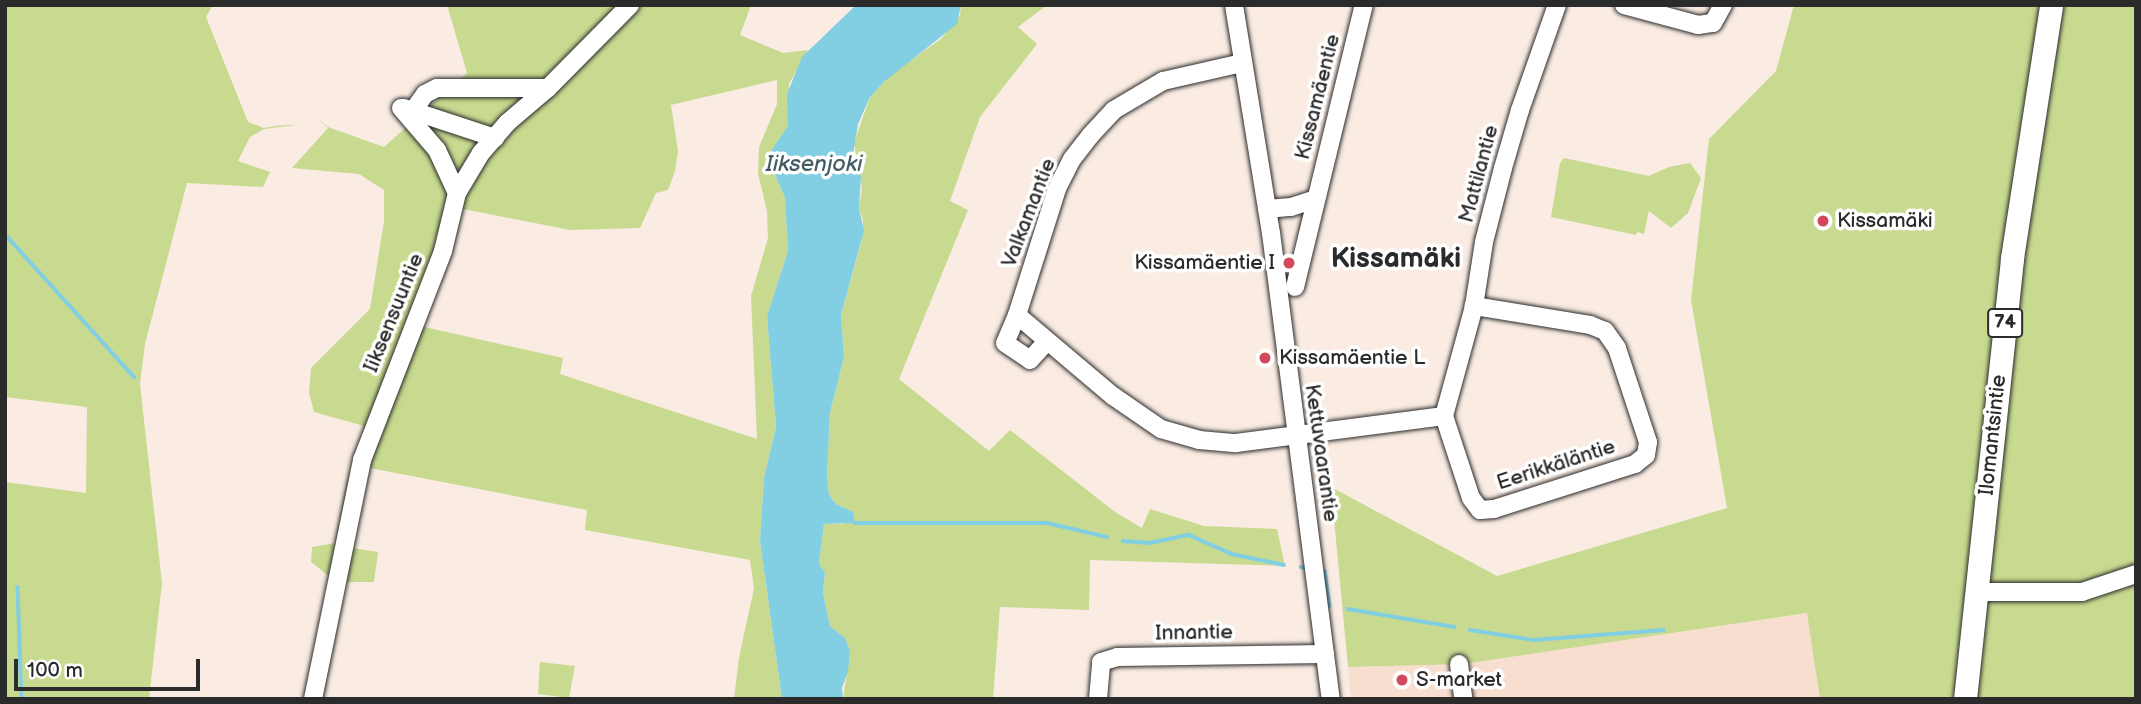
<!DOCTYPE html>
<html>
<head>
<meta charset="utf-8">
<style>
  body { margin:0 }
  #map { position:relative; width:2141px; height:704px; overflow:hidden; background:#faece3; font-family:"Balsamiq Sans",sans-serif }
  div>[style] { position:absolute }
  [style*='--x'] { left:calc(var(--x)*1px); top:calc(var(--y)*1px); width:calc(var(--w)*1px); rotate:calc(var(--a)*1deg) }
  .built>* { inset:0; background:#f7decf }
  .green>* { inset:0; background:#c7da8f }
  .water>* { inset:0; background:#82cee2 }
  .stream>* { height:3.5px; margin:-1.75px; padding:0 1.75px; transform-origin:1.75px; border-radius:1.75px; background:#82cee2 }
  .roads { filter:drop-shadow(0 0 2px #2b2b2b) drop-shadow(0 0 2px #2b2b2b) }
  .minor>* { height:18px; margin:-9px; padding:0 9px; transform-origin:9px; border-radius:9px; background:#fff }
  .major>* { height:23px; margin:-11.5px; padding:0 11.5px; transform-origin:11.5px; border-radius:11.5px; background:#fff }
  .dots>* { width:19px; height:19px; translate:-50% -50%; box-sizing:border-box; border:4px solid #fff; border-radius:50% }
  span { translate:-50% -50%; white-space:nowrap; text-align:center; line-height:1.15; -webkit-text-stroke:7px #fff; paint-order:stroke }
  .shield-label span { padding:2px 5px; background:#fff; border:2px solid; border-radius:5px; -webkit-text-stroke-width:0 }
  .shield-label { font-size:19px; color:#2b2b2b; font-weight:700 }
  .street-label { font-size:21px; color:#2b2b2b }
  .poi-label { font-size:21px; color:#2b2b2b }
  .left { translate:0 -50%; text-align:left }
  .right { translate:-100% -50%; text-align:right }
  .water-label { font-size:23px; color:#455c62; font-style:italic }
  .district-label { font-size:28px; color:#2b2b2b; font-weight:700 }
  .frame { position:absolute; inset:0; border:7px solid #2b2b2b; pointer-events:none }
  .scale { position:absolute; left:14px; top:659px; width:186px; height:32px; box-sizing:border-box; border:4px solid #2b2b2b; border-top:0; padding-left:9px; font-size:21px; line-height:24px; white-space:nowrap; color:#2b2b2b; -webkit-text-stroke:5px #fff; paint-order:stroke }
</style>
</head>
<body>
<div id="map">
  <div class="built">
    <i style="clip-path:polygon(1808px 613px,1820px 699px,1467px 699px,1463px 664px)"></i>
    <i style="clip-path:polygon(1455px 664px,1459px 699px,1351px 699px,1348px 667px)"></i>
  </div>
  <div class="green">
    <i style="clip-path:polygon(evenodd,5px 5px,213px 5px,206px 17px,248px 122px,264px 128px,275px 126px,286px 125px,296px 125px,314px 116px,328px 127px,384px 147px,467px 73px,447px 5px,751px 5px,740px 35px,783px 53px,808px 50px,789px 84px,788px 126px,774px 172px,785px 198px,788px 251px,767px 316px,776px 427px,764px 478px,760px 541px,782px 699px,734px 699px,739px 658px,754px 588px,750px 560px,585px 530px,587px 510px,370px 468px,361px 491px,352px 548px,378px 552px,374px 582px,346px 582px,323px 699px,306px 699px,330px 577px,311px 562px,312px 547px,335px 543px,346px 484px,364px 426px,314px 412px,309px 393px,311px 368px,370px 309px,384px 221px,384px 190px,359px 174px,292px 168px,328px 128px,314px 116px,296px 125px,264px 129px,250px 137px,238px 161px,270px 172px,263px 187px,187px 183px,145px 344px,140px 384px,162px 583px,149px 699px,5px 699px,5px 482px,86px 493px,87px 407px,5px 397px,5px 5px,777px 80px,777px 104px,759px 147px,758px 173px,767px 211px,768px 238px,751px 296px,757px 439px,560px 374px,563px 358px,420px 326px,457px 234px,463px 209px,570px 230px,640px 228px,656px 193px,668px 190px,675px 171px,678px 151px,671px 105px,777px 80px)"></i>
    <i style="clip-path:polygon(961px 5px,1047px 5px,1018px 27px,1037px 44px,980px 117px,950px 201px,968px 210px,899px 379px,989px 451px,1010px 430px,1115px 512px,1142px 528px,1150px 509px,1204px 526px,1277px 529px,1285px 566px,1090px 560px,1089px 610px,1000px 607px,993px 699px,843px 699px,850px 651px,845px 638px,830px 626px,823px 593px,825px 573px,819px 563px,824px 524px,844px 524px,845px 508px,836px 504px,829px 495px,827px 474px,830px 413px,844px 357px,841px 315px,862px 240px,863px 220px,859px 208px,862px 188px,854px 143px,870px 97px,893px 73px,941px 39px,960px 15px)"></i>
    <i style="clip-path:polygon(1794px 5px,2136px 5px,2136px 699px,1820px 699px,1807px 613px,1463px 664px,1348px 667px,1331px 487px,1497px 576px,1727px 508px,1691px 300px,1709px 139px,1776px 71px)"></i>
    <i style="clip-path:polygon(1564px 158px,1649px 176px,1669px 167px,1690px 163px,1701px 178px,1688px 213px,1671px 228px,1649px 211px,1644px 234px,1637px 232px,1636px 235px,1551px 217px,1560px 163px)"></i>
    <i style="clip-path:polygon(540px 662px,575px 666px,569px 698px,538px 694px)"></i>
  </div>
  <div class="water">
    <i style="clip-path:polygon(856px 5px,961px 5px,957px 24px,885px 81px,870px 97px,858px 124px,853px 154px,861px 177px,859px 208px,864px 231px,841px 315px,844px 357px,830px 413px,827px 474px,829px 495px,836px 504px,853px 512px,855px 523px,824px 524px,819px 563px,825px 573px,823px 593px,830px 626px,845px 638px,850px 651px,848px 671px,842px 688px,843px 699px,782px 699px,760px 541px,764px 478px,776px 427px,767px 316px,788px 251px,785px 198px,774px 172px,771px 151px,788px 126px,787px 94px,802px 57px)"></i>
  </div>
  <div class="stream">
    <i style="--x:5;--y:234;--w:193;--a:47.9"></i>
    <i style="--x:855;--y:523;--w:192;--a:0"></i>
    <i style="--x:1047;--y:523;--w:62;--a:13.1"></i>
    <i style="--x:1123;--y:541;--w:27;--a:4"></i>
    <i style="--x:1150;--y:543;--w:40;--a:-12"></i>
    <i style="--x:1189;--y:535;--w:47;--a:23.8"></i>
    <i style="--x:1232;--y:554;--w:53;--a:11.9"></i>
    <i style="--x:1301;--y:567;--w:4;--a:14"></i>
    <i style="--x:1325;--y:571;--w:35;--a:82"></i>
    <i style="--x:18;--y:587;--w:112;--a:88"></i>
    <i style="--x:1348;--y:609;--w:108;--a:9.6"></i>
    <i style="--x:1470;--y:630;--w:65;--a:8.9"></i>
    <i style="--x:1534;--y:640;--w:130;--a:-4.4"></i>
  </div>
  <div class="roads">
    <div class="minor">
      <i style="--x:1234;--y:5;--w:231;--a:80.8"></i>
      <i style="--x:1271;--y:233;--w:470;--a:82.7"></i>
      <i style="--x:1624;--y:5;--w:77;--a:15.1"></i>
      <i style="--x:1698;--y:25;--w:15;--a:-8"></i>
      <i style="--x:1713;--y:23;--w:21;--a:-61"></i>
      <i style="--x:1242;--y:63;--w:81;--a:167.2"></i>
      <i style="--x:1163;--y:81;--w:57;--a:149.4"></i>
      <i style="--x:1114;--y:110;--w:35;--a:133"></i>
      <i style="--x:1090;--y:136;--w:29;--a:128"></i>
      <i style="--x:1072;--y:159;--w:34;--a:117"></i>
      <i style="--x:1057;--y:189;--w:132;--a:107.6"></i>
      <i style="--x:1017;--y:315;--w:126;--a:40.2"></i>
      <i style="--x:1113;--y:396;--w:58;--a:34.5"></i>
      <i style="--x:1161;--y:429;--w:40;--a:16"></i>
      <i style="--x:1199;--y:440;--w:37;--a:5"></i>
      <i style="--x:1236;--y:443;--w:210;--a:-7.4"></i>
      <i style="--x:1444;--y:416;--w:114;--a:-74.7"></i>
      <i style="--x:1474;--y:306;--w:65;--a:-81.1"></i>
      <i style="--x:1484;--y:242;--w:76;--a:-75.6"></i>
      <i style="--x:1503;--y:168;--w:60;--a:-73.7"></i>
      <i style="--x:1520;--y:110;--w:111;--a:-70.6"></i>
      <i style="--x:401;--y:108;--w:55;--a:49.4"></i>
      <i style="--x:437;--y:150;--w:47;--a:65.1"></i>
      <i style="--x:404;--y:108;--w:96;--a:18.2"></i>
      <i style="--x:413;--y:111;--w:21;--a:-55"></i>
      <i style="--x:425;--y:94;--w:13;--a:-27"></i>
      <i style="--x:437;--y:88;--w:111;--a:0"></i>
      <i style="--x:1267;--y:209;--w:24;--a:-5"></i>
      <i style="--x:1291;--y:207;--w:26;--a:-18"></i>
      <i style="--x:1295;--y:287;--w:290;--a:-76.3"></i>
      <i style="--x:1017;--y:315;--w:30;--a:113"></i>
      <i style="--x:1005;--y:343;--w:30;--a:34"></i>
      <i style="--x:1030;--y:360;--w:24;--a:-48"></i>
      <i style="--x:1444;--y:416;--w:86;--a:71.8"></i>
      <i style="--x:1471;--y:498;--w:15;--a:53"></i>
      <i style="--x:1480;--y:510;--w:14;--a:-4"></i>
      <i style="--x:1494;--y:509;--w:148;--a:-17.7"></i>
      <i style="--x:1635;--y:464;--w:14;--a:-39"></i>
      <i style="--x:1646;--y:455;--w:13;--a:-81"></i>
      <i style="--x:1648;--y:442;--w:99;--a:-108.3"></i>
      <i style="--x:1617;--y:348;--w:21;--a:-125"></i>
      <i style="--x:1605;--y:331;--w:16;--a:-158"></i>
      <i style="--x:1590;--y:325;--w:118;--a:-170.7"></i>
      <i style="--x:1976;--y:592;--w:106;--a:0"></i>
      <i style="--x:2082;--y:592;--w:57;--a:-18.4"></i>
      <i style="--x:1459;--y:664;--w:35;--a:83"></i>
      <i style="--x:313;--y:699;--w:244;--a:-78.4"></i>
      <i style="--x:362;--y:460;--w:224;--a:-68.8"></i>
      <i style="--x:443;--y:251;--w:60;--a:-76.4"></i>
      <i style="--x:457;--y:193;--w:47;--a:-59"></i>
      <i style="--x:481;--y:153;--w:40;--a:-49"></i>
      <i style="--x:507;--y:123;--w:54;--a:-40.5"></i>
      <i style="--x:548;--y:88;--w:117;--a:-45.3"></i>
      <i style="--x:1098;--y:699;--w:37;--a:-85"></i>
      <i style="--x:1101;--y:662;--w:17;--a:-17"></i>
      <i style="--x:1117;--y:657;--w:208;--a:-0.8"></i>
    </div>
    <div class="major">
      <i style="--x:1965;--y:699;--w:443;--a:-83.9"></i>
      <i style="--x:2012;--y:258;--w:256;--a:-81.2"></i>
    </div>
  </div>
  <div class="dots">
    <i style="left:1823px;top:221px;background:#d1495b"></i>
    <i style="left:1289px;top:263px;background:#d1495b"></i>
    <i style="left:1265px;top:358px;background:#d1495b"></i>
    <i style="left:1402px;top:680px;background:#d1495b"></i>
  </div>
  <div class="shield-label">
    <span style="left:2005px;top:323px">74</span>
  </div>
  <div class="street-label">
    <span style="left:1318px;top:97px;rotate:-76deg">Kissamäentie</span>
    <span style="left:1479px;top:174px;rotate:-75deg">Mattilantie</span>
    <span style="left:1029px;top:213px;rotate:-69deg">Valkamantie</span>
    <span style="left:394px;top:313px;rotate:-68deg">Iiksensuuntie</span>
    <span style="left:1993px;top:435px;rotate:-84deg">Ilomantsintie</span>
    <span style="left:1321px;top:453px;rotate:82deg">Kettuvaarantie</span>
    <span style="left:1556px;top:465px;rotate:-18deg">Eerikkäläntie</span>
    <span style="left:1194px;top:633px;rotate:-1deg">Innantie</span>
  </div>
  <div class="poi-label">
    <span class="left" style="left:1837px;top:221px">Kissamäki</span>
    <span class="right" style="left:1275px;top:263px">Kissamäentie I</span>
    <span class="left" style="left:1279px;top:358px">Kissamäentie L</span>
    <span class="left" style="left:1416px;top:680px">S-market</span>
  </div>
  <div class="water-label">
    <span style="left:814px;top:164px">Iiksenjoki</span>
  </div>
  <div class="district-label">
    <span style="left:1396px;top:259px">Kissamäki</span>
  </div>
  <div class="frame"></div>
  <div class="scale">100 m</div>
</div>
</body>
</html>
